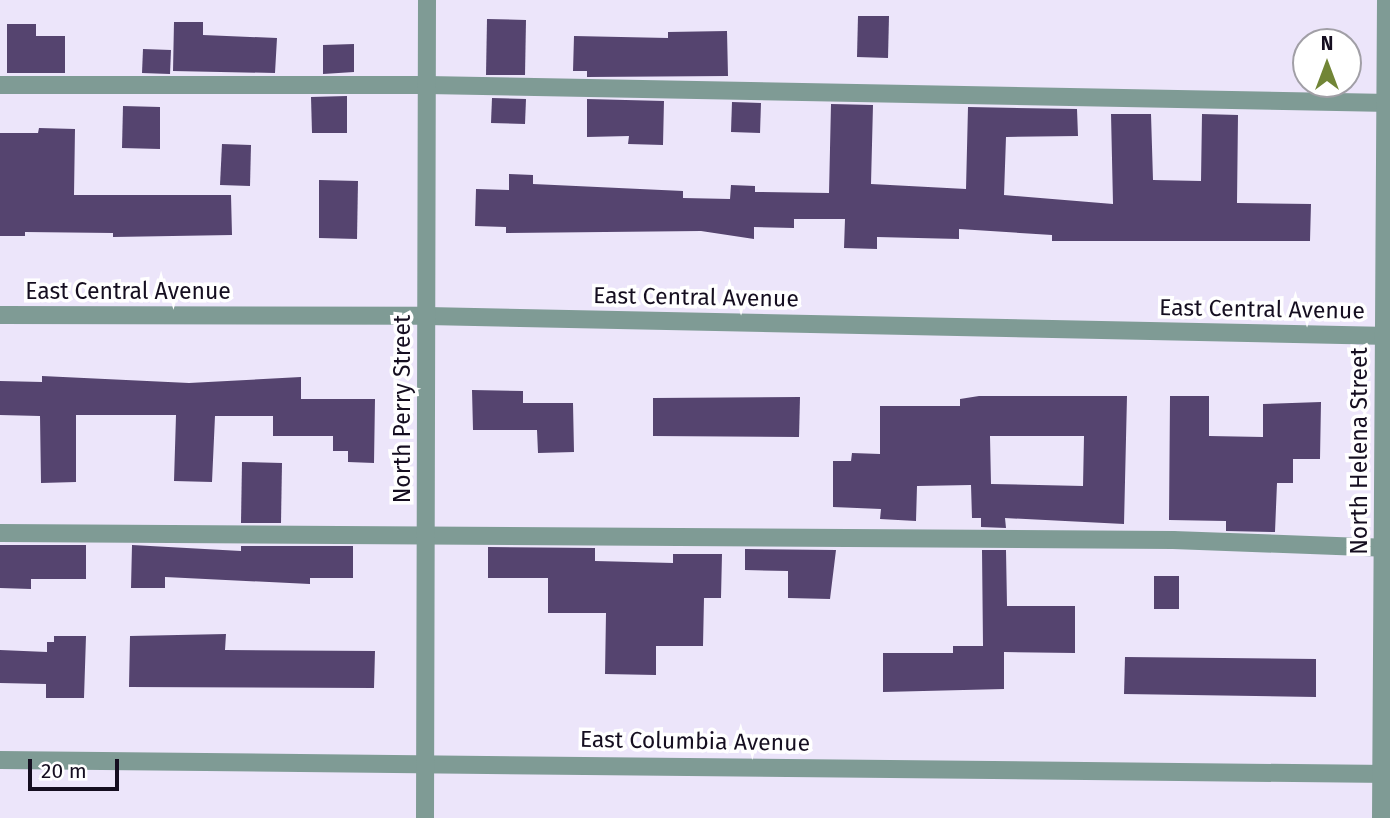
<!DOCTYPE html>
<html>
<head>
<meta charset="utf-8">
<style>
  body { margin:0 }
  #map { position:relative; width:1390px; height:818px; overflow:hidden; background:#ece5fa; font-family:"Fira Sans",sans-serif }
  div>[style] { position:absolute }
  [style*='--x'] { left:calc(var(--x)*1px); top:calc(var(--y)*1px); width:calc(var(--w)*1px); rotate:calc(var(--a)*1deg) }
  .building>* { inset:0; background:#55446f }
  .minor>* { height:18px; margin:-9px; padding:0 9px; transform-origin:9px; border-radius:9px; background:#7f9b95 }
  span { translate:-50% -50%; white-space:nowrap; text-align:center; line-height:1.15; -webkit-text-stroke:7px #fff; paint-order:stroke }
  .street-label { font-size:23px; color:#150e20 }
  .north { position:absolute; left:1292px; top:28px; width:70px; height:70px; box-sizing:border-box; background:#fff; border:2px solid #a19fa6; border-radius:50%; rotate:0deg; font-size:19px; font-weight:700; line-height:28px; text-align:center; color:#150e20 }
  .north::after { content:''; display:block; margin:auto; width:24px; height:32px; background:#718536; clip-path:polygon(50% 0,100% 100%,50% 72%,0 100%) }
  .scale { position:absolute; left:28px; top:759px; width:91px; height:32px; box-sizing:border-box; border:4px solid #150e20; border-top:0; padding-left:9px; font-size:21px; line-height:24px; white-space:nowrap; color:#150e20; -webkit-text-stroke:5px #fff; paint-order:stroke }
</style>
</head>
<body>
<div id="map">
  <div class="building">
    <i style="clip-path:polygon(858px 16px,889px 16px,888px 58px,857px 57px)"></i>
    <i style="clip-path:polygon(487px 19px,526px 20px,525px 75px,486px 75px)"></i>
    <i style="clip-path:polygon(174px 22px,203px 22px,203px 35px,277px 38px,275px 73px,173px 71px)"></i>
    <i style="clip-path:polygon(7px 24px,36px 24px,36px 36px,65px 36px,65px 73px,7px 73px)"></i>
    <i style="clip-path:polygon(727px 31px,728px 76px,587px 77px,587px 71px,573px 71px,574px 36px,668px 38px,668px 32px)"></i>
    <i style="clip-path:polygon(354px 44px,354px 72px,323px 74px,323px 45px)"></i>
    <i style="clip-path:polygon(143px 49px,171px 50px,170px 74px,142px 73px)"></i>
    <i style="clip-path:polygon(347px 96px,347px 133px,312px 133px,311px 97px)"></i>
    <i style="clip-path:polygon(492px 98px,526px 99px,525px 124px,491px 123px)"></i>
    <i style="clip-path:polygon(587px 99px,664px 101px,663px 145px,628px 144px,629px 136px,587px 137px)"></i>
    <i style="clip-path:polygon(732px 102px,761px 103px,760px 133px,731px 132px)"></i>
    <i style="clip-path:polygon(831px 104px,873px 105px,871px 184px,966px 189px,968px 107px,1077px 109px,1078px 136px,1006px 137px,1004px 195px,1113px 204px,1111px 114px,1151px 114px,1153px 180px,1201px 181px,1202px 114px,1238px 115px,1237px 203px,1311px 204px,1310px 241px,1052px 241px,1052px 235px,959px 229px,959px 239px,877px 237px,877px 249px,844px 248px,845px 219px,794px 219px,794px 228px,754px 227px,754px 239px,701px 231px,506px 233px,506px 227px,475px 226px,476px 189px,509px 190px,509px 174px,533px 175px,533px 184px,683px 191px,683px 198px,730px 199px,731px 185px,755px 186px,755px 192px,829px 193px)"></i>
    <i style="clip-path:polygon(123px 106px,160px 107px,160px 149px,122px 148px)"></i>
    <i style="clip-path:polygon(39px 128px,75px 129px,74px 195px,231px 195px,232px 235px,113px 237px,113px 233px,25px 232px,25px 236px,0 236px,0 133px,38px 133px)"></i>
    <i style="clip-path:polygon(222px 144px,251px 145px,250px 186px,220px 185px)"></i>
    <i style="clip-path:polygon(319px 180px,358px 181px,357px 239px,319px 238px)"></i>
    <i style="clip-path:polygon(42px 376px,189px 383px,301px 377px,301px 399px,375px 399px,374px 463px,348px 462px,348px 451px,333px 451px,333px 436px,273px 436px,273px 416px,215px 416px,212px 482px,174px 481px,176px 415px,76px 415px,76px 482px,41px 483px,40px 416px,0 415px,0 381px,42px 382px)"></i>
    <i style="clip-path:polygon(472px 390px,523px 391px,523px 403px,573px 403px,574px 452px,538px 453px,537px 430px,473px 430px)"></i>
    <i style="clip-path:polygon(evenodd,979px 396px,1127px 396px,1124px 524px,1005px 518px,1006px 528px,981px 527px,981px 518px,972px 518px,971px 485px,917px 486px,916px 521px,880px 519px,881px 509px,833px 507px,833px 461px,851px 461px,852px 453px,880px 454px,880px 406px,960px 406px,960px 399px,979px 396px,990px 436px,1084px 436px,1083px 486px,991px 484px,990px 436px)"></i>
    <i style="clip-path:polygon(1170px 396px,1209px 396px,1209px 436px,1263px 437px,1263px 404px,1321px 402px,1320px 459px,1293px 459px,1293px 483px,1277px 483px,1275px 532px,1226px 531px,1226px 521px,1169px 520px)"></i>
    <i style="clip-path:polygon(800px 397px,799px 437px,653px 436px,653px 398px)"></i>
    <i style="clip-path:polygon(242px 462px,282px 463px,281px 523px,241px 523px)"></i>
    <i style="clip-path:polygon(0 545px,86px 545px,86px 579px,31px 579px,31px 589px,0 588px)"></i>
    <i style="clip-path:polygon(132px 545px,241px 551px,241px 546px,353px 546px,353px 578px,310px 578px,310px 584px,165px 577px,165px 588px,131px 588px)"></i>
    <i style="clip-path:polygon(488px 547px,595px 548px,595px 561px,673px 563px,673px 554px,722px 554px,721px 598px,704px 598px,703px 646px,656px 646px,656px 675px,605px 674px,606px 613px,548px 613px,548px 578px,488px 578px)"></i>
    <i style="clip-path:polygon(745px 549px,836px 550px,830px 599px,788px 598px,788px 571px,745px 570px)"></i>
    <i style="clip-path:polygon(982px 550px,1006px 550px,1007px 606px,1075px 606px,1075px 653px,1004px 652px,1004px 689px,883px 692px,883px 653px,953px 653px,953px 646px,983px 646px)"></i>
    <i style="clip-path:polygon(1154px 576px,1179px 576px,1179px 609px,1154px 609px)"></i>
    <i style="clip-path:polygon(226px 634px,225px 650px,375px 651px,374px 688px,129px 687px,130px 636px)"></i>
    <i style="clip-path:polygon(54px 636px,86px 636px,84px 698px,46px 698px,46px 684px,0 683px,0 650px,47px 652px,47px 642px,54px 642px)"></i>
    <i style="clip-path:polygon(1125px 657px,1316px 659px,1316px 697px,1124px 694px)"></i>
  </div>
  <div class="minor">
    <i style="--x:0;--y:85;--w:427;--a:0"></i>
    <i style="--x:427;--y:85;--w:963;--a:1.07"></i>
    <i style="--x:0;--y:315;--w:427;--a:0.1"></i>
    <i style="--x:427;--y:316;--w:963;--a:1.19"></i>
    <i style="--x:0;--y:533;--w:1173;--a:0.34"></i>
    <i style="--x:1173;--y:540;--w:217;--a:2.1"></i>
    <i style="--x:0;--y:760;--w:1390;--a:0.58"></i>
    <i style="--x:425;--y:818;--w:818;--a:-89.86"></i>
    <i style="--x:1381;--y:818;--w:818;--a:-89.65"></i>
  </div>
  <div class="street-label">
    <span style="left:128px;top:291px">East Central Avenue</span>
    <span style="left:696px;top:297px;rotate:1deg">East Central Avenue</span>
    <span style="left:1262px;top:309px;rotate:1deg">East Central Avenue</span>
    <span style="left:402px;top:409px;rotate:-90deg">North Perry Street</span>
    <span style="left:1359px;top:451px;rotate:-90deg">North Helena Street</span>
    <span style="left:695px;top:741px;rotate:1deg">East Columbia Avenue</span>
  </div>
  <div class="north">N</div>
  <div class="scale">20 m</div>
</div>
</body>
</html>
